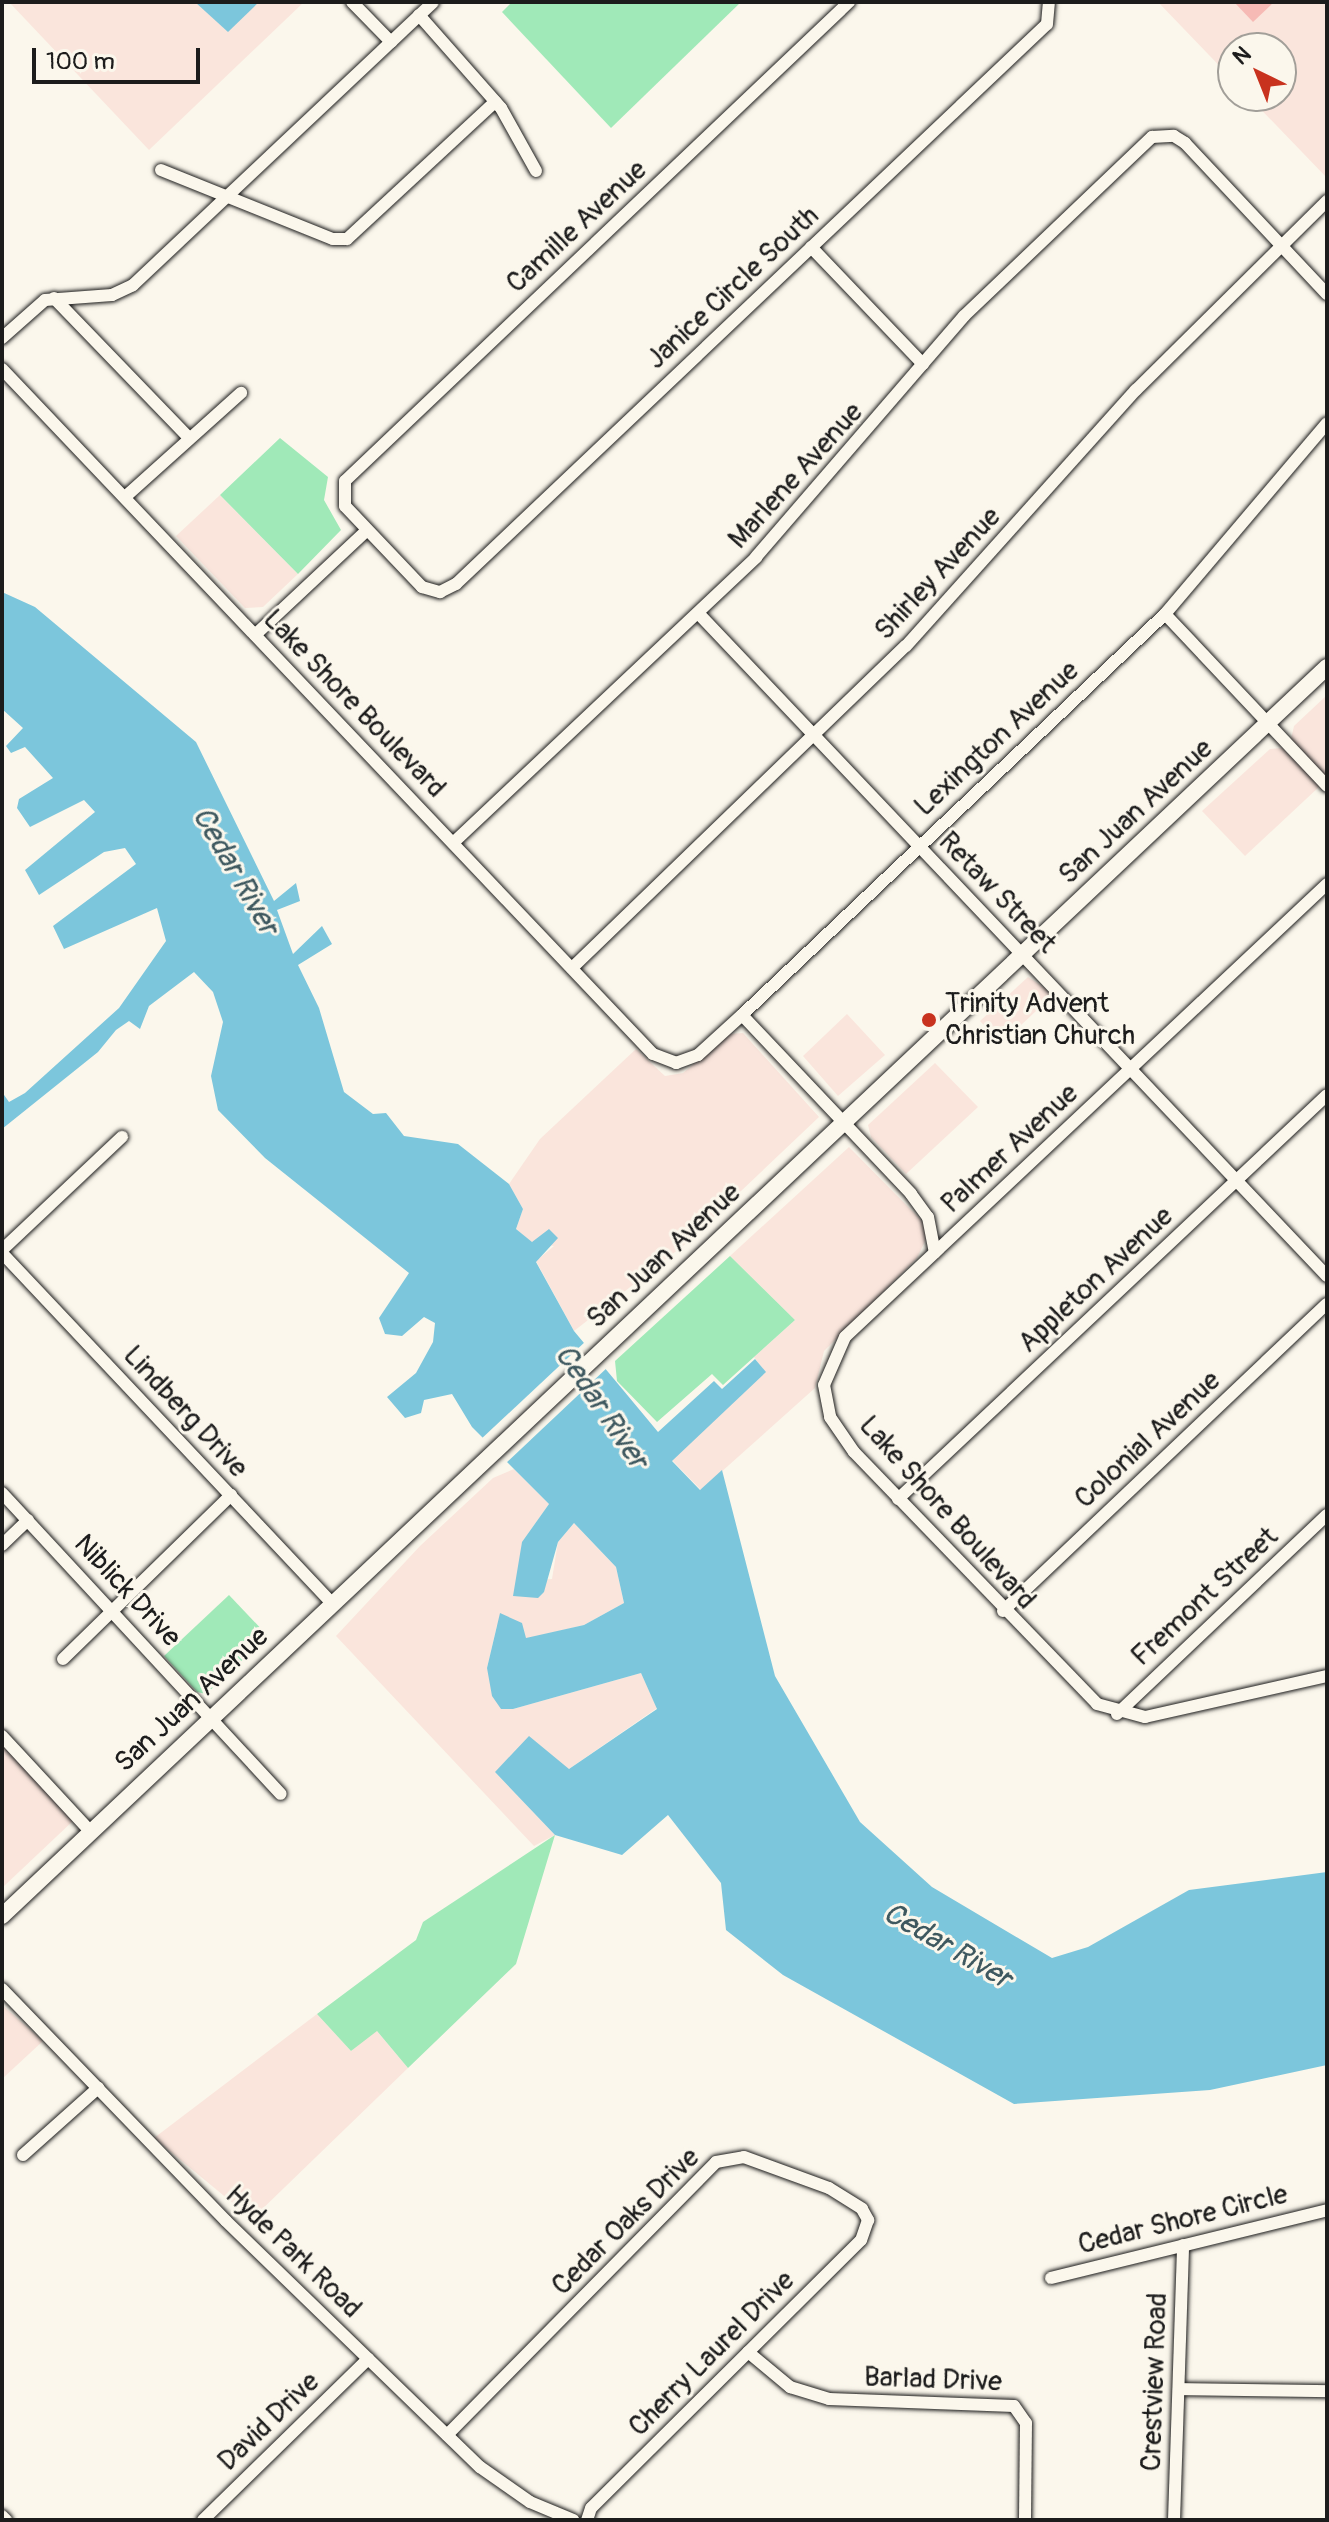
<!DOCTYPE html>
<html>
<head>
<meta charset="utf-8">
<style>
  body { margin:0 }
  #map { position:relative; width:1329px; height:2522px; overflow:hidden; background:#fbf7ec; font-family:Pangolin,sans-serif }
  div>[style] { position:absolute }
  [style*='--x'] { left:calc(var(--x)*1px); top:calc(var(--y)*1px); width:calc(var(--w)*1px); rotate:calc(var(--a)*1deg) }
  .built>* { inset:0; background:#fae5dc }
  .green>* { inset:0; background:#a0e9b8 }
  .water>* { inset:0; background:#7cc6dc }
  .pier>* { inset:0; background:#fbf7ec }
  .building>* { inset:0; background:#f6bab5 }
  .roads { filter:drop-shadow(0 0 2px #1c1c1c) drop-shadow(0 0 2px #1c1c1c) }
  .minor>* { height:12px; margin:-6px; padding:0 6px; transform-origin:6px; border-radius:6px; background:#fbf7ec }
  .major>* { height:16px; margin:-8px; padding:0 8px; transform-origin:8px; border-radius:8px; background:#fbf7ec }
  .dots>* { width:22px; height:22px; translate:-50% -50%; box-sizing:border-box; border:4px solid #fbf7ec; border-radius:50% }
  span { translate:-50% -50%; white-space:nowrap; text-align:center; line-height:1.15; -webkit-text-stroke:6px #fbf7ec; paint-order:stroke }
  .street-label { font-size:28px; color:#1c1c1c }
  .poi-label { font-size:28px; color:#1c1c1c }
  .left { translate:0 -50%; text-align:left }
  .water-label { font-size:30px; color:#3e585f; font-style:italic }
  .frame { position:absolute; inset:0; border:4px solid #1c1c1c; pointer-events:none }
  .north { position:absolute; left:1217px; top:32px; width:80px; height:80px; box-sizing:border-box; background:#fbf7ec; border:2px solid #a29f99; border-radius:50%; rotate:317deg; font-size:22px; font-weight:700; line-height:32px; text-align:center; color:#1c1c1c }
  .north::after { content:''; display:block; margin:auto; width:28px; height:36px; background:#c8321e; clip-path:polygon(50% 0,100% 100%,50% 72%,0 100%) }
  .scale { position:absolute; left:32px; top:48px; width:168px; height:36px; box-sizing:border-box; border:4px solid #1c1c1c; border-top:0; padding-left:10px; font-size:24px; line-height:28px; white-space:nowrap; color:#1c1c1c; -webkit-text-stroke:6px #fbf7ec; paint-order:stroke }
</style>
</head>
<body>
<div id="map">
  <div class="built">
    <i style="clip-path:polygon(9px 2px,304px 2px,149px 150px)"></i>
    <i style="clip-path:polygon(1158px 2px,1327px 2px,1327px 178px,1248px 96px,1281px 96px,1281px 48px,1233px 48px,1233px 80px)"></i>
    <i style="clip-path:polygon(220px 495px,298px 574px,263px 607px,245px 608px,176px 536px)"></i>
    <i style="clip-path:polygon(1327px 695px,1327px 778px,1291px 739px,1294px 726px)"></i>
    <i style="clip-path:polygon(1282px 748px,1320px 786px,1245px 856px,1202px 811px,1270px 749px)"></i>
    <i style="clip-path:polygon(1028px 977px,1054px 994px,1001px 1044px,980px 1021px)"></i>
    <i style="clip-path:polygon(847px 1014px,885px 1055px,838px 1096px,803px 1056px)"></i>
    <i style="clip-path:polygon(743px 1033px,819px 1117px,684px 1245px,574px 1331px,536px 1261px,554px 1246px,532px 1243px,516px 1229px,523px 1209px,509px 1184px,540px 1139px,636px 1049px,665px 1076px,683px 1073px,729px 1034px)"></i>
    <i style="clip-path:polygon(935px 1063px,978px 1107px,906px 1174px,871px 1137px,868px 1125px)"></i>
    <i style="clip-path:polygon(849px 1147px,923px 1222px,926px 1239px,917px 1258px,824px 1351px,815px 1388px,701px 1490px,672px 1460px,765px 1372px,754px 1357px,795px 1320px,730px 1256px)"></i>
    <i style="clip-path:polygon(514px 1469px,549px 1504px,522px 1542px,519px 1581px,552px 1579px,558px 1542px,574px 1523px,616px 1567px,624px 1603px,584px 1625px,526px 1639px,497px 1625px,487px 1668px,513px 1709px,641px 1673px,657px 1708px,569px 1769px,495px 1772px,555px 1835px,534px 1846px,336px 1636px,420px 1546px,493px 1478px)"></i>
    <i style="clip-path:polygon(2px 1744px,74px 1820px,2px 1888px)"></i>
    <i style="clip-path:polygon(2px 2005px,43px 2041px,2px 2079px)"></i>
    <i style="clip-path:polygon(317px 2014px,351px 2051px,376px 2030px,408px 2068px,252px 2219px,154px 2138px)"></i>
  </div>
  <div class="green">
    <i style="clip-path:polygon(512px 2px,741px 2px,611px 128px,502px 12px)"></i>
    <i style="clip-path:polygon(280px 438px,328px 477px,324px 500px,341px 530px,298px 574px,220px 495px)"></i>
    <i style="clip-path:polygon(730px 1256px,795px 1320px,723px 1385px,712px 1374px,657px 1422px,617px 1381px,615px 1361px)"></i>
    <i style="clip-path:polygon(229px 1595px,268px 1636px,206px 1694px,197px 1692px,164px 1656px)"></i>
    <i style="clip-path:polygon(555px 1835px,516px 1964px,408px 2068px,377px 2031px,351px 2051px,317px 2014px,416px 1940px,423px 1922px)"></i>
  </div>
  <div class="water">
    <i style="clip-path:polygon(195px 2px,259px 2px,228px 32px)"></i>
    <i style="clip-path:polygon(2px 592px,35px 607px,196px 742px,274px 901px,296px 883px,300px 901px,277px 910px,293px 954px,322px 926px,332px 944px,298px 965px,319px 1008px,344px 1092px,373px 1114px,386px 1113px,404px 1136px,458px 1144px,509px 1184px,523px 1209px,516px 1229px,532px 1242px,549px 1229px,558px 1238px,536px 1262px,574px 1331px,658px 1432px,714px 1381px,722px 1389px,755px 1359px,766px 1372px,672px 1461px,700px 1490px,722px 1470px,775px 1676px,860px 1822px,932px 1887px,1052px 1958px,1088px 1947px,1189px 1890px,1327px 1872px,1327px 2065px,1210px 2090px,1014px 2104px,783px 1975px,726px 1930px,721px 1883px,668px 1815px,622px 1855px,555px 1835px,495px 1772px,529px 1736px,569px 1769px,657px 1709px,641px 1673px,513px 1709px,501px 1709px,492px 1696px,487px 1668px,500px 1613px,522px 1623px,526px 1638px,584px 1625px,624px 1603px,616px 1567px,574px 1523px,558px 1542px,544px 1592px,538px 1598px,513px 1596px,522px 1542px,549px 1504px,472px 1427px,452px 1394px,424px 1400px,421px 1413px,405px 1418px,387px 1397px,416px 1373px,433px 1342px,435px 1323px,424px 1317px,402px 1336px,385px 1334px,379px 1318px,409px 1273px,265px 1158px,218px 1110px,211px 1076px,223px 1022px,213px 992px,194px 972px,149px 1006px,140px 1029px,129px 1021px,116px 1030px,98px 1052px,2px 1129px,2px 1092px,9px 1102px,25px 1093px,119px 1008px,166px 941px,157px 908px,64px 949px,53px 926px,136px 864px,125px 848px,104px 852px,39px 895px,25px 870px,95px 812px,84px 800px,30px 827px,17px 808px,19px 799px,53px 778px,25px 747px,11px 753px,6px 746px,23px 728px,2px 709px)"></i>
  </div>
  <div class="pier">
    <i style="clip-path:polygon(587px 1340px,609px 1366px,504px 1465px,479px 1441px)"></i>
  </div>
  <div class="building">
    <i style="clip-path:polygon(1234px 2px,1274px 2px,1253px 22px)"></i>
  </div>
  <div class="roads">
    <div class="minor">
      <i style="--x:352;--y:2;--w:56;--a:45.7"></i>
      <i style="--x:849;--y:2;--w:695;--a:136.46"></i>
      <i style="--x:345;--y:481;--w:25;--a:90"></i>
      <i style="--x:345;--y:506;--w:112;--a:46.5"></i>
      <i style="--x:422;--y:587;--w:19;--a:16"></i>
      <i style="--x:440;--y:592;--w:18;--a:-27"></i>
      <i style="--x:456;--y:584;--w:814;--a:-43.46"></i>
      <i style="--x:1047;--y:24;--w:22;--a:-85"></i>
      <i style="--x:419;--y:15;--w:124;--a:48.6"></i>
      <i style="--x:501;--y:108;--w:72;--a:60.9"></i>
      <i style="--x:161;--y:170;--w:185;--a:21.9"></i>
      <i style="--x:333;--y:239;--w:14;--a:0"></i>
      <i style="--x:347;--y:239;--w:202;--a:-42.8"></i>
      <i style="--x:811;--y:247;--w:162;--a:46.3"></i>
      <i style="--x:54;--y:298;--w:194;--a:46"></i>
      <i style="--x:2;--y:338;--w:57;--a:-41.5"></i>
      <i style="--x:45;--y:300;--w:67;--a:-4.3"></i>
      <i style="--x:112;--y:295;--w:23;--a:-25"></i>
      <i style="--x:133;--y:285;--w:412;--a:-43.3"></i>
      <i style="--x:2;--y:369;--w:945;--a:46.46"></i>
      <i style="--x:653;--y:1054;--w:25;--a:21"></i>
      <i style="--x:676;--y:1063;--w:23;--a:-20"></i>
      <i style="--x:698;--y:1055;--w:59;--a:-42.3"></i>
      <i style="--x:742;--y:1015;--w:583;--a:-43.47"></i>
      <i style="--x:1165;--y:614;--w:250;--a:-49.7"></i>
      <i style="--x:125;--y:497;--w:156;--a:-41.9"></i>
      <i style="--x:698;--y:613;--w:914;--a:46.51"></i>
      <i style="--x:1165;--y:614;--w:236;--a:46.7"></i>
      <i style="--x:255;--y:635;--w:152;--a:-43.1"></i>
      <i style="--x:453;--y:843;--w:417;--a:-43.3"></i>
      <i style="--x:756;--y:557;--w:318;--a:-49.2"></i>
      <i style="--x:964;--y:316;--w:260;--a:-43.6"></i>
      <i style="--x:1152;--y:137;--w:22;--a:-3"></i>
      <i style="--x:1174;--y:136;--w:13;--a:32"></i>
      <i style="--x:1185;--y:143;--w:207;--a:46.8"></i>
      <i style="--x:1327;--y:884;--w:661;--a:136.78"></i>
      <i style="--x:845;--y:1337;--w:52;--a:113.6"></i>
      <i style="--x:824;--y:1385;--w:33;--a:79"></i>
      <i style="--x:830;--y:1417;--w:42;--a:55.6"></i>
      <i style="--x:854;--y:1452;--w:350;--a:46"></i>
      <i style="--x:1097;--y:1704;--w:50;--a:15.2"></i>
      <i style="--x:1145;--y:1717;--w:187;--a:-12.7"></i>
      <i style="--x:572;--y:968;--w:464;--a:-44"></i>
      <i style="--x:906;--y:646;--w:344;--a:-48.1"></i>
      <i style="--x:1136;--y:390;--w:269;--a:-44.7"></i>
      <i style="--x:742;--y:1015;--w:246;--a:46.6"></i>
      <i style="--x:911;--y:1194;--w:29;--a:54"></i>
      <i style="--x:928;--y:1217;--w:36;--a:79"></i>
      <i style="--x:2;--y:1250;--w:165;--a:-43.3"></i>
      <i style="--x:2;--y:1253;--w:482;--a:46.7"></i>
      <i style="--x:2;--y:1493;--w:410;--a:47.2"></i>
      <i style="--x:898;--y:1499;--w:589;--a:-43.28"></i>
      <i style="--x:2;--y:1545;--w:36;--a:-44"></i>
      <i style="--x:1003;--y:1611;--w:446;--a:-43.5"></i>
      <i style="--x:63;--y:1659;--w:235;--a:-44.3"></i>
      <i style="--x:1117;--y:1714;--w:289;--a:-43.5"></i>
      <i style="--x:2;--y:1736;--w:131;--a:47.2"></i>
      <i style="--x:2;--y:1989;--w:322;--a:46"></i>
      <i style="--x:226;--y:2221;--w:354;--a:44.1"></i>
      <i style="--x:480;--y:2467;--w:61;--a:35"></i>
      <i style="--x:530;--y:2502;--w:47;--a:22.7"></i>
      <i style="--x:23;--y:2155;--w:101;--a:-41.8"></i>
      <i style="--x:1051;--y:2278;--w:284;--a:-13.8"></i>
      <i style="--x:748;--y:2352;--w:55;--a:39.8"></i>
      <i style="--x:790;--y:2387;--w:41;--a:17.1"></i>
      <i style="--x:829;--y:2399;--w:185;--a:2.2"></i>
      <i style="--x:1014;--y:2406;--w:21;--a:55"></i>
      <i style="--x:1026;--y:2423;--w:97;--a:90.6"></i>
      <i style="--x:1179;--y:2389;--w:148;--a:0.8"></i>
      <i style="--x:447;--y:2435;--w:383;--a:-45.4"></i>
      <i style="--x:716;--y:2162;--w:28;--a:-10"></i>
      <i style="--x:744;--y:2157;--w:90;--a:20"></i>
      <i style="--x:829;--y:2188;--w:39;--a:32"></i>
      <i style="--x:862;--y:2209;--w:13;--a:61"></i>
      <i style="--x:868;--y:2220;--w:21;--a:109"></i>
      <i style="--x:861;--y:2240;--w:380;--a:135.2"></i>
      <i style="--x:591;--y:2508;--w:13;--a:108"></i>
      <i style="--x:2;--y:2516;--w:6;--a:45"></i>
      <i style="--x:203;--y:2520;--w:231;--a:-44.3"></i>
      <i style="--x:1174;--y:2520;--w:275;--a:-88.1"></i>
    </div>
    <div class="major">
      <i style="--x:2;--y:1916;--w:1821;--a:-43.31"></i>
    </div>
  </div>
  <div class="dots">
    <i style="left:929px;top:1020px;background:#c8321e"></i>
  </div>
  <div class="street-label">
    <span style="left:577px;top:227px;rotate:-43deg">Camille Avenue</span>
    <span style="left:733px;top:288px;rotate:-43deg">Janice Circle South</span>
    <span style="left:796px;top:476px;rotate:-48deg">Marlene Avenue</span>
    <span style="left:938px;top:574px;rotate:-47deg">Shirley Avenue</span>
    <span style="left:354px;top:704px;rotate:46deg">Lake Shore Boulevard</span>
    <span style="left:997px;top:739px;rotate:-43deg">Lexington Avenue</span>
    <span style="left:1136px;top:812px;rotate:-43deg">San Juan Avenue</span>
    <span style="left:997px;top:893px;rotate:46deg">Retaw Street</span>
    <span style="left:1010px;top:1149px;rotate:-43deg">Palmer Avenue</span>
    <span style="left:664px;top:1256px;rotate:-43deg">San Juan Avenue</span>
    <span style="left:1096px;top:1280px;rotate:-43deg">Appleton Avenue</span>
    <span style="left:185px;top:1412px;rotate:47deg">Lindberg Drive</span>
    <span style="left:1148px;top:1440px;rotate:-43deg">Colonial Avenue</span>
    <span style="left:947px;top:1513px;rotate:48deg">Lake Shore Boulevard</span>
    <span style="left:127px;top:1591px;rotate:47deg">Niblick Drive</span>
    <span style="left:1205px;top:1597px;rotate:-43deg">Fremont Street</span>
    <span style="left:192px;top:1700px;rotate:-43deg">San Juan Avenue</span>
    <span style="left:1183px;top:2220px;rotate:-14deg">Cedar Shore Circle</span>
    <span style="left:626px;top:2222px;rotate:-45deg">Cedar Oaks Drive</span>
    <span style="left:293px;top:2252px;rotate:44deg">Hyde Park Road</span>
    <span style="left:712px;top:2354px;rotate:-45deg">Cherry Laurel Drive</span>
    <span style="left:933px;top:2380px;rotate:2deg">Barlad Drive</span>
    <span style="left:1155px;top:2382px;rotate:-88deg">Crestview Road</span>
    <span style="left:269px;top:2422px;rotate:-44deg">David Drive</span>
  </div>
  <div class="poi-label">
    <span class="left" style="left:945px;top:1020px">Trinity Advent<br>Christian Church</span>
  </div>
  <div class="water-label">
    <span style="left:235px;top:871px;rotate:60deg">Cedar River</span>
    <span style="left:601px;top:1407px;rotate:56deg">Cedar River</span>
    <span style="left:947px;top:1946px;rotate:30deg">Cedar River</span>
  </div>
  <div class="frame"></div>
  <div class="north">N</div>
  <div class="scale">100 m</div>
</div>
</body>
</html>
